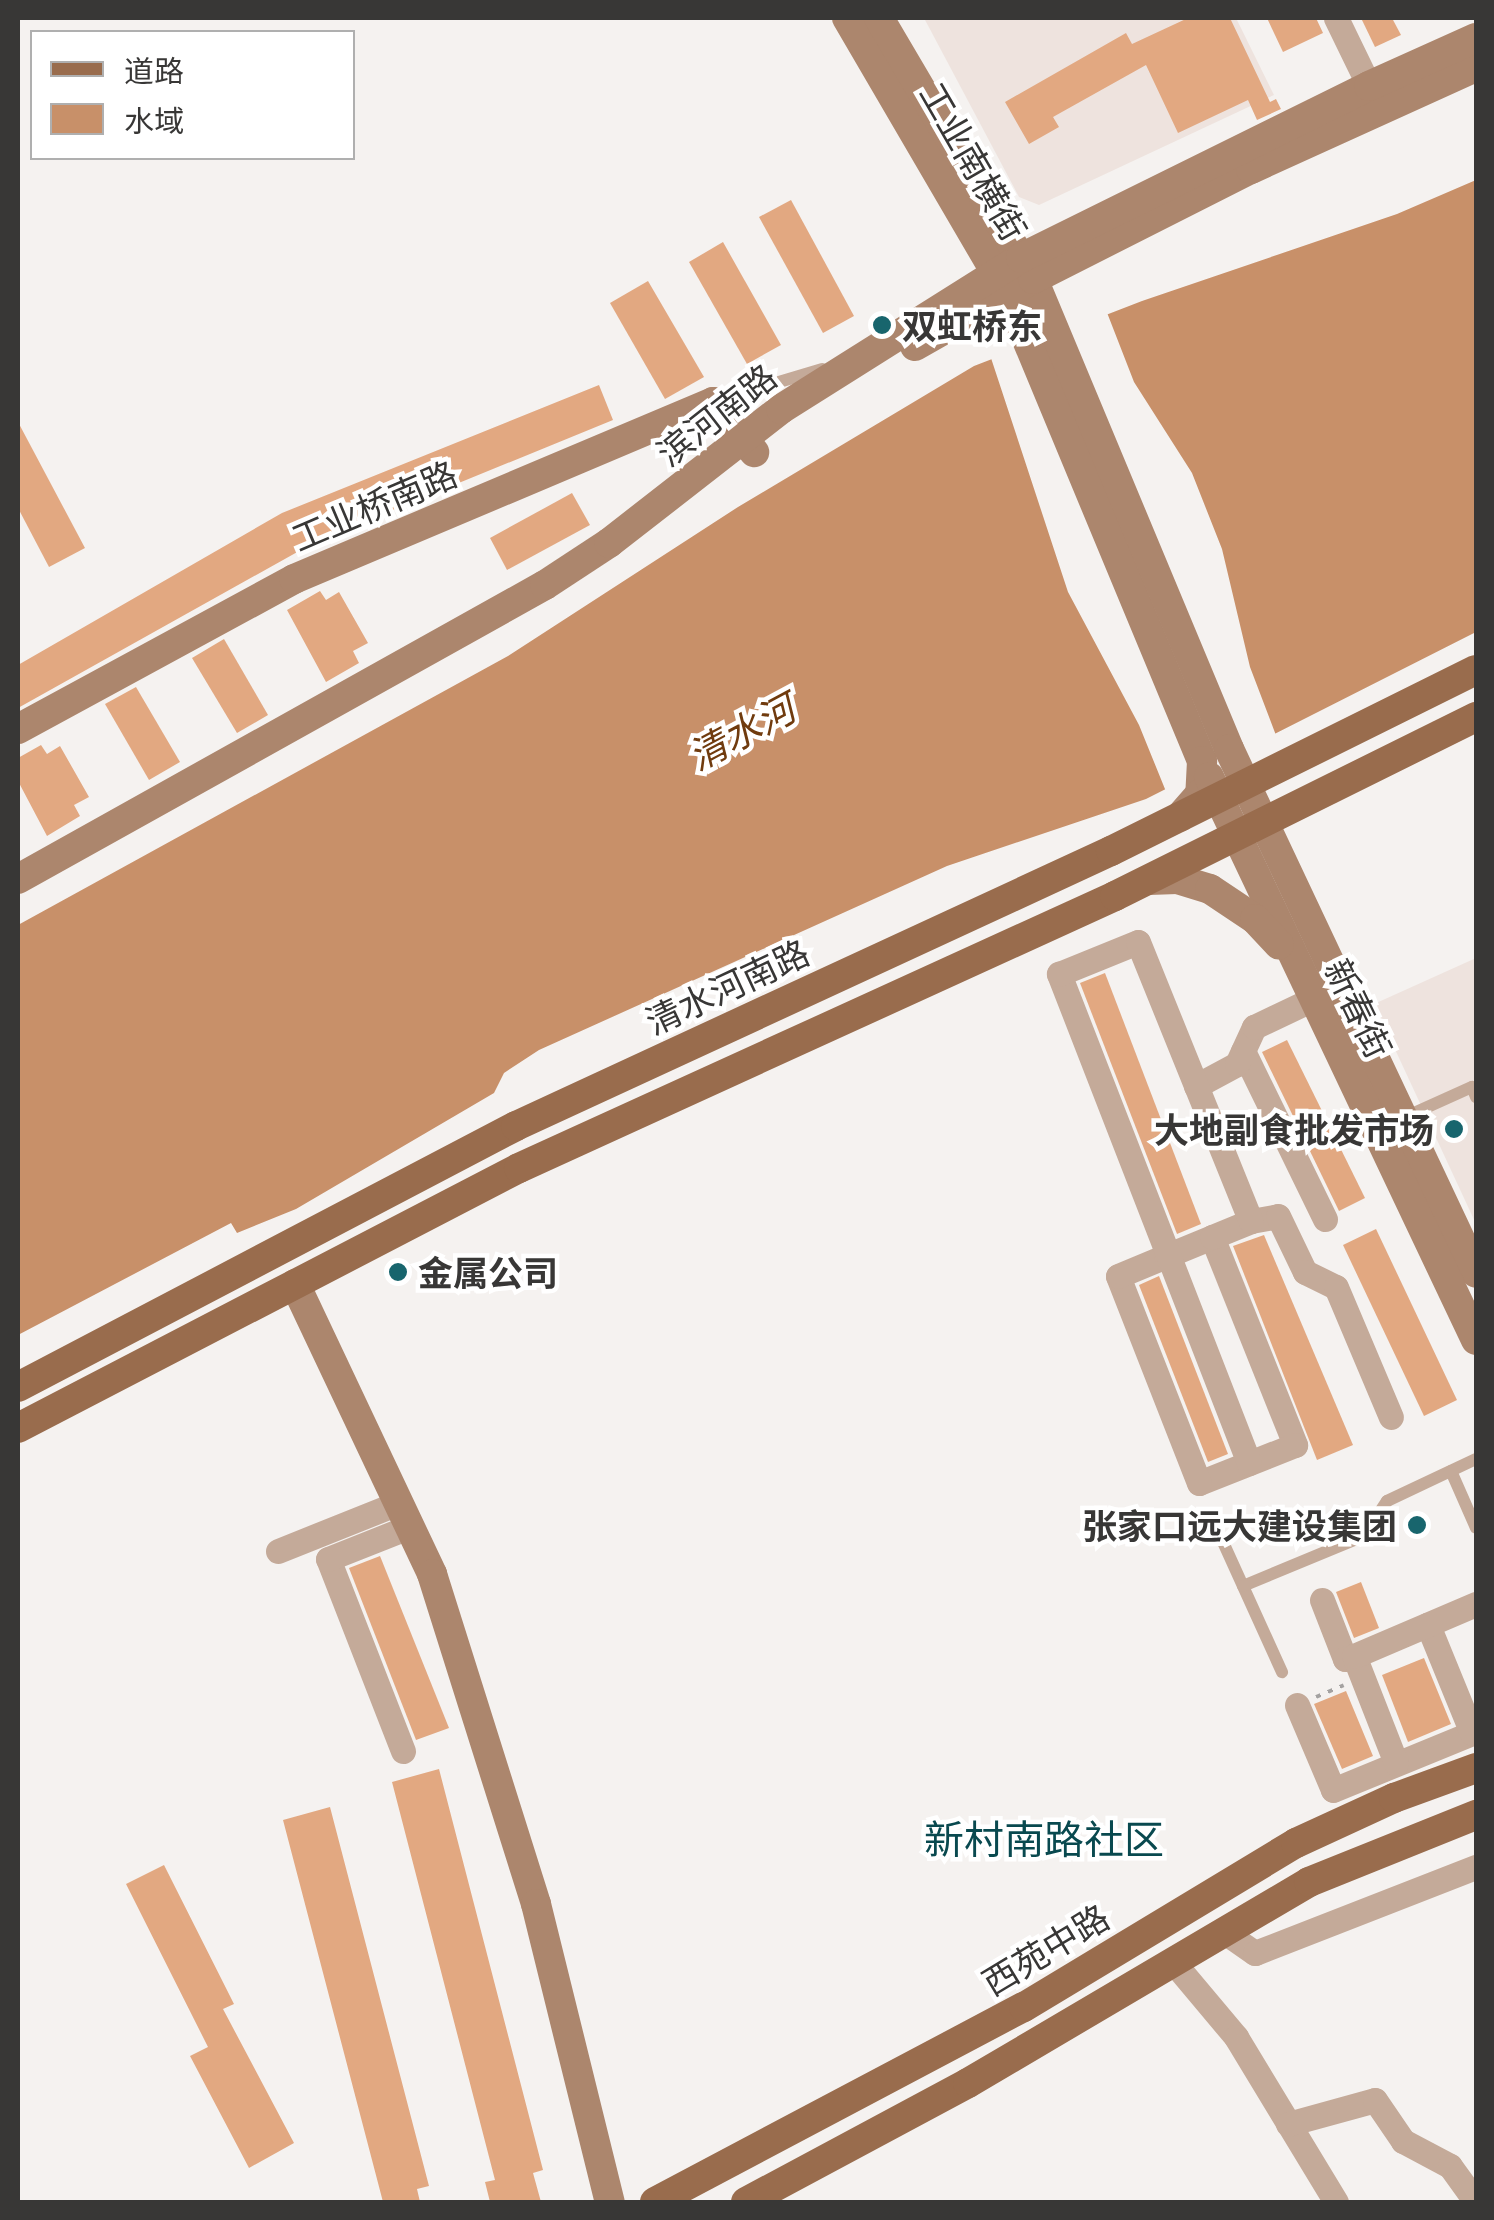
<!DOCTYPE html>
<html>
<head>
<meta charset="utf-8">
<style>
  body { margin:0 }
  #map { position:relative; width:1494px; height:2220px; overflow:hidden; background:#f5f2f0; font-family:Commissioner,"Noto Sans SC",sans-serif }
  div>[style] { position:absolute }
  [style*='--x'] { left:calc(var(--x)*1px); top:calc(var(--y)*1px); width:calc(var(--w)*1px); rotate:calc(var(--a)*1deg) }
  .built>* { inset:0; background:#eee3de }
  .water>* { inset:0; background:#c89069 }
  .pier>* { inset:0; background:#f5f2f0 }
  .building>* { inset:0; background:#e2a881 }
  .path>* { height:4px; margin-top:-2px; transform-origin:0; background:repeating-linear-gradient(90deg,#a4a2a1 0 5px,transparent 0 13px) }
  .lane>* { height:12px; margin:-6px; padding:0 6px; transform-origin:6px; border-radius:6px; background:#c4aa99 }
  .street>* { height:25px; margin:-12.5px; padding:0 12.5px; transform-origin:12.5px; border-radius:12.5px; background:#c4aa99 }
  .secondary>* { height:30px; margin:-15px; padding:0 15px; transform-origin:15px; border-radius:15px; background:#ac866d }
  .primary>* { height:30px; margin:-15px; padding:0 15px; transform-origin:15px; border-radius:15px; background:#996c4d }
  .dots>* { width:28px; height:28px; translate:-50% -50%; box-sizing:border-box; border:5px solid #fff; border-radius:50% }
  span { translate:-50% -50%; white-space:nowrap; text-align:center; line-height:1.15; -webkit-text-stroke:9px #fff; paint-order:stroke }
  .street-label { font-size:35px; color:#383736 }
  .poi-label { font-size:35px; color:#383736; font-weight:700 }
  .left { translate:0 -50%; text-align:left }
  .right { translate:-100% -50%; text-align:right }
  .water-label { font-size:38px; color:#703b0e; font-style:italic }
  .quarter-label { font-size:40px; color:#09494f }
  .frame { position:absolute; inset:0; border:20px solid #383736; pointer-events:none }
  .legend { position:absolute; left:30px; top:30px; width:325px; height:130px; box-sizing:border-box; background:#fff; border:2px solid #afafaf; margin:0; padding:12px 18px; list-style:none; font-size:30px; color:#383736 }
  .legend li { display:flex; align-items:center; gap:20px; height:50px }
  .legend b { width:50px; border:2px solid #afafaf }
</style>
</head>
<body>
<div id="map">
  <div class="built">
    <i style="clip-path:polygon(924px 18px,1236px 18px,1274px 95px,1039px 205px,1019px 197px)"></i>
    <i style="clip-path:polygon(1476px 958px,1476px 1224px,1374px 1004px)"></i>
  </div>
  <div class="water">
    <i style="clip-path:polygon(1476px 180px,1476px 632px,1146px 799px,947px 866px,539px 1050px,504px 1073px,494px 1093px,296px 1209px,237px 1233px,231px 1223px,18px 1335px,18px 925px,508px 656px,738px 507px,974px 366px,1142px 301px,1397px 214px)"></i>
  </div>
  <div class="pier">
    <i style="clip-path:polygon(1106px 310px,1134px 382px,1192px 473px,1222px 549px,1250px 667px,1277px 738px,1167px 794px,1139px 725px,1068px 592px,990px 355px)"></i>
  </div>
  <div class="building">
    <i style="clip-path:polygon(1188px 18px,1230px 18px,1270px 102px,1276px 99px,1281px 109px,1257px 120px,1248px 100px,1178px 133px,1146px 65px,1053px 117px,1059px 127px,1029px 144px,1005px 102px,1126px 33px,1132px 44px)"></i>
    <i style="clip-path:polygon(1267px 18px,1316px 18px,1323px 33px,1283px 52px)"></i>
    <i style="clip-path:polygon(1361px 18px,1392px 18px,1401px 35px,1375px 47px)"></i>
    <i style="clip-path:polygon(791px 200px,854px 316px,823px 333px,759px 217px)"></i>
    <i style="clip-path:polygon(723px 242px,781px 345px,747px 364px,689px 262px)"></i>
    <i style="clip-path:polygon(648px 281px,704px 377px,665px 399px,610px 303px)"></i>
    <i style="clip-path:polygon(599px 385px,613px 420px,317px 541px,18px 708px,18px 665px,282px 513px)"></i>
    <i style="clip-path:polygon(18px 422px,85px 548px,49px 567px,18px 508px)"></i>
    <i style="clip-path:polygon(572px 493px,590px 525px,507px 570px,490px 538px)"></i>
    <i style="clip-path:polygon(320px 591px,326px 600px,339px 592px,368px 643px,353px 651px,359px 663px,326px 682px,287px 610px)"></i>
    <i style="clip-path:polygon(224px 639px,268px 715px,237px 733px,192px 658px)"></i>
    <i style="clip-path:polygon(136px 687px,180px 762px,149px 780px,105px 704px)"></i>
    <i style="clip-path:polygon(41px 745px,47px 754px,60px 746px,89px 797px,74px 805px,80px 816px,47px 836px,18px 781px,18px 758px)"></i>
    <i style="clip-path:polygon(1105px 973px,1201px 1224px,1177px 1234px,1080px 983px)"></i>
    <i style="clip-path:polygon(1287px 1040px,1365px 1198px,1339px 1211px,1262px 1052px)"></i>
    <i style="clip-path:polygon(1376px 1229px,1457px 1400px,1424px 1416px,1343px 1245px)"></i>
    <i style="clip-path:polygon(1264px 1235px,1353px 1445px,1317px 1460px,1233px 1246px)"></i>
    <i style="clip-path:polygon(1159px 1276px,1228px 1454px,1208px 1462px,1139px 1285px)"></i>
    <i style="clip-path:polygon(380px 1556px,449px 1728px,416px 1740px,349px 1568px)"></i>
    <i style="clip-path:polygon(1361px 1582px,1379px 1628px,1354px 1638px,1336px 1592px)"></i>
    <i style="clip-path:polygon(1424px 1658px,1451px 1724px,1408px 1742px,1382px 1675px)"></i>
    <i style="clip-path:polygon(1346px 1691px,1373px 1756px,1342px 1769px,1314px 1704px)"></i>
    <i style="clip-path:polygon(439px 1769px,543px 2170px,533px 2173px,541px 2202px,490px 2202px,485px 2182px,495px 2180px,392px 1782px)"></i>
    <i style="clip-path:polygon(330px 1807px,429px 2186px,417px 2189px,420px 2202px,383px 2202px,283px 1820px)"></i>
    <i style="clip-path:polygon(164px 1865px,234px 2004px,223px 2009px,294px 2143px,249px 2168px,190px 2056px,208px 2047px,126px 1884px)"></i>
  </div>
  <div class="path">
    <i style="--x:1316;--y:1697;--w:30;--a:-23"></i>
  </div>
  <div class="lane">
    <i style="--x:716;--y:401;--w:111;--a:-16.8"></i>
    <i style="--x:1403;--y:1118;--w:76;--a:-24.2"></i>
    <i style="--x:1472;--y:1087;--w:11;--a:68"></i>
    <i style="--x:1451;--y:1471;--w:62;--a:66.3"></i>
    <i style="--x:1223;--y:1542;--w:143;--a:65.6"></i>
    <i style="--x:1243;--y:1586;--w:131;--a:-22.5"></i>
    <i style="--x:1364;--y:1536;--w:42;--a:-56.7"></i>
    <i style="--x:1387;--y:1501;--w:98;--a:-25.3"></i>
  </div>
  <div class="street">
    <i style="--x:1336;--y:18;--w:76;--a:64.1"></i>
    <i style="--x:1243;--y:1051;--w:187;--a:64"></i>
    <i style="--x:1196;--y:1086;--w:47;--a:-28.2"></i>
    <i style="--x:1237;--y:1064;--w:41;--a:-65.3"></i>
    <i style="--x:1254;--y:1027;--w:65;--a:-25.4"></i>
    <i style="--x:1212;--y:1237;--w:224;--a:68.2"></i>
    <i style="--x:1295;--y:1445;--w:103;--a:158.4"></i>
    <i style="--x:1199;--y:1483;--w:222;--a:-111.4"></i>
    <i style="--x:1118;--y:1276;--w:52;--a:-22.6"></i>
    <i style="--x:1166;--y:1256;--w:50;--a:-22.4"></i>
    <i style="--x:1212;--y:1237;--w:42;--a:-22.3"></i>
    <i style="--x:1251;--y:1221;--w:27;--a:-10"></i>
    <i style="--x:1278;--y:1216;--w:62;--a:64.3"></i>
    <i style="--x:1305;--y:1272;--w:34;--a:26"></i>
    <i style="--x:1336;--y:1287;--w:141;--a:67.1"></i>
    <i style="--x:1249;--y:1463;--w:525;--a:-111.23"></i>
    <i style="--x:1059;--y:974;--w:85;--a:-22.1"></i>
    <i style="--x:1138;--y:942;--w:301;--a:68"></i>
    <i style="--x:278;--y:1551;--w:129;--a:-21.8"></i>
    <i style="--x:1322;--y:1600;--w:63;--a:68.7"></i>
    <i style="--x:1345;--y:1659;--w:9;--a:-18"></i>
    <i style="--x:1297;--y:1705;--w:92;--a:67"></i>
    <i style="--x:1333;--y:1790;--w:150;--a:-22.3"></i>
    <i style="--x:1472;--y:1733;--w:117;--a:-112.2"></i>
    <i style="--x:403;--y:1751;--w:206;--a:-111.3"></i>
    <i style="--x:328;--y:1559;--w:87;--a:-21.6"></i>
    <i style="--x:1396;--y:1763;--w:115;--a:-111.4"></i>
    <i style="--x:1354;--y:1656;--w:133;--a:-23.1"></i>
    <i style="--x:1226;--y:1933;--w:35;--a:35"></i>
    <i style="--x:1255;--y:1953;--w:237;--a:-21.3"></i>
    <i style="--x:1174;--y:1963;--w:97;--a:50"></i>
    <i style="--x:1236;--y:2037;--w:193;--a:58.8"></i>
    <i style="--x:1288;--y:2124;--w:90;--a:-15.4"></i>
    <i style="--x:1375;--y:2100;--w:50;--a:55.7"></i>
    <i style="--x:1403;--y:2141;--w:53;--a:28"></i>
    <i style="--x:1450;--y:2166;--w:44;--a:54.2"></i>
  </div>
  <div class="secondary">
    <i style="--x:847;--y:18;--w:320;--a:59.7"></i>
    <i style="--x:1008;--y:294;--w:506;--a:67.44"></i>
    <i style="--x:1202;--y:761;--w:33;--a:93"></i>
    <i style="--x:1200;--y:794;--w:30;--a:131"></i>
    <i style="--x:879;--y:18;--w:303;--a:59.5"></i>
    <i style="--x:1033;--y:279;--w:509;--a:67.36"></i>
    <i style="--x:1229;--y:749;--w:579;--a:64.76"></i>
    <i style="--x:915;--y:346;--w:136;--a:-29.6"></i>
    <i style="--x:1033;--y:279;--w:244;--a:-26.8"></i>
    <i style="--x:1251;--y:169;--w:247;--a:-24.4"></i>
    <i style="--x:18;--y:729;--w:314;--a:-28.5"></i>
    <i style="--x:294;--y:579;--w:455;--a:-22.9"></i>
    <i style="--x:713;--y:402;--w:65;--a:50.6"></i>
    <i style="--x:1209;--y:777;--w:623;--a:64.63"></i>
    <i style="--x:18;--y:879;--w:603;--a:-29.16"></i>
    <i style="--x:545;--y:585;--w:77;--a:-33.3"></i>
    <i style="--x:609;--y:543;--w:218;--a:-37.9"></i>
    <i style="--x:781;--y:409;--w:284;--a:-32.2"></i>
    <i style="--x:1021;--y:258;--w:388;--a:-26.3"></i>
    <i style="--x:1369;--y:86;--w:117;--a:-24.2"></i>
    <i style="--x:1149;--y:880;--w:28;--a:-2"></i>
    <i style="--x:1177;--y:879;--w:34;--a:17"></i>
    <i style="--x:1210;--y:889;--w:54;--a:33.7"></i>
    <i style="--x:1255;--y:919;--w:35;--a:47"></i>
    <i style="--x:295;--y:1284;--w:321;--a:64.7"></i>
    <i style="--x:432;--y:1574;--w:346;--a:72.5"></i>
    <i style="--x:536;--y:1904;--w:307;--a:76.1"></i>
  </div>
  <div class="primary">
    <i style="--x:18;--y:1387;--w:562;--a:-27.66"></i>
    <i style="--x:516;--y:1126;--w:655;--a:-24.81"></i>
    <i style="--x:1111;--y:851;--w:407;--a:-26.4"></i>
    <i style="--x:18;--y:1428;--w:564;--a:-27.43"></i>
    <i style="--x:519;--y:1168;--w:655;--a:-24.53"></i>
    <i style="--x:1115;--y:896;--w:403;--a:-26.4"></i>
    <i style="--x:655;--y:2202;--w:417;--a:-27.9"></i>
    <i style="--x:1024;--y:2007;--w:318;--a:-31.1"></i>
    <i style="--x:1296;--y:1843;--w:108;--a:-24.7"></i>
    <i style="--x:1394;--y:1798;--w:87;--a:-20.1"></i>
    <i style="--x:746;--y:2202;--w:252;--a:-28.2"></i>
    <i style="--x:968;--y:2083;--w:396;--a:-30.5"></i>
    <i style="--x:1309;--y:1882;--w:180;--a:-21.9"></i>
  </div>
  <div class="dots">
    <i style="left:882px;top:325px;background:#18656d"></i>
    <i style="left:1454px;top:1129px;background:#18656d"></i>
    <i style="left:398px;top:1272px;background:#18656d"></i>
    <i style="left:1417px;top:1525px;background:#18656d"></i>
  </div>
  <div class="street-label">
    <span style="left:974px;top:161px;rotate:60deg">工业南横街</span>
    <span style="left:716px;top:414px;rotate:-38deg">滨河南路</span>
    <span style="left:374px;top:505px;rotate:-23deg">工业桥南路</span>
    <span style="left:727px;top:986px;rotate:-25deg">清水河南路</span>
    <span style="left:1359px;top:1008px;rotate:64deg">新春街</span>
    <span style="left:1045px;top:1949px;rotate:-31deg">西苑中路</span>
  </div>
  <div class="poi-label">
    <span class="left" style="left:902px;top:325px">双虹桥东</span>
    <span class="right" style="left:1434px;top:1129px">大地副食批发市场</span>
    <span class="left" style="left:418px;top:1272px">金属公司</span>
    <span class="right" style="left:1397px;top:1525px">张家口远大建设集团</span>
  </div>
  <div class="water-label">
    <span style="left:741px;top:731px;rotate:-28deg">清水河</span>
  </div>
  <div class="quarter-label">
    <span style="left:1044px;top:1838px">新村南路社区</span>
  </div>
  <div class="frame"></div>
  <ul class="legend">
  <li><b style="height:12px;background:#996c4d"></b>道路</li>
  <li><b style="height:28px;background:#c89069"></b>水域</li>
  </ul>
</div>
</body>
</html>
